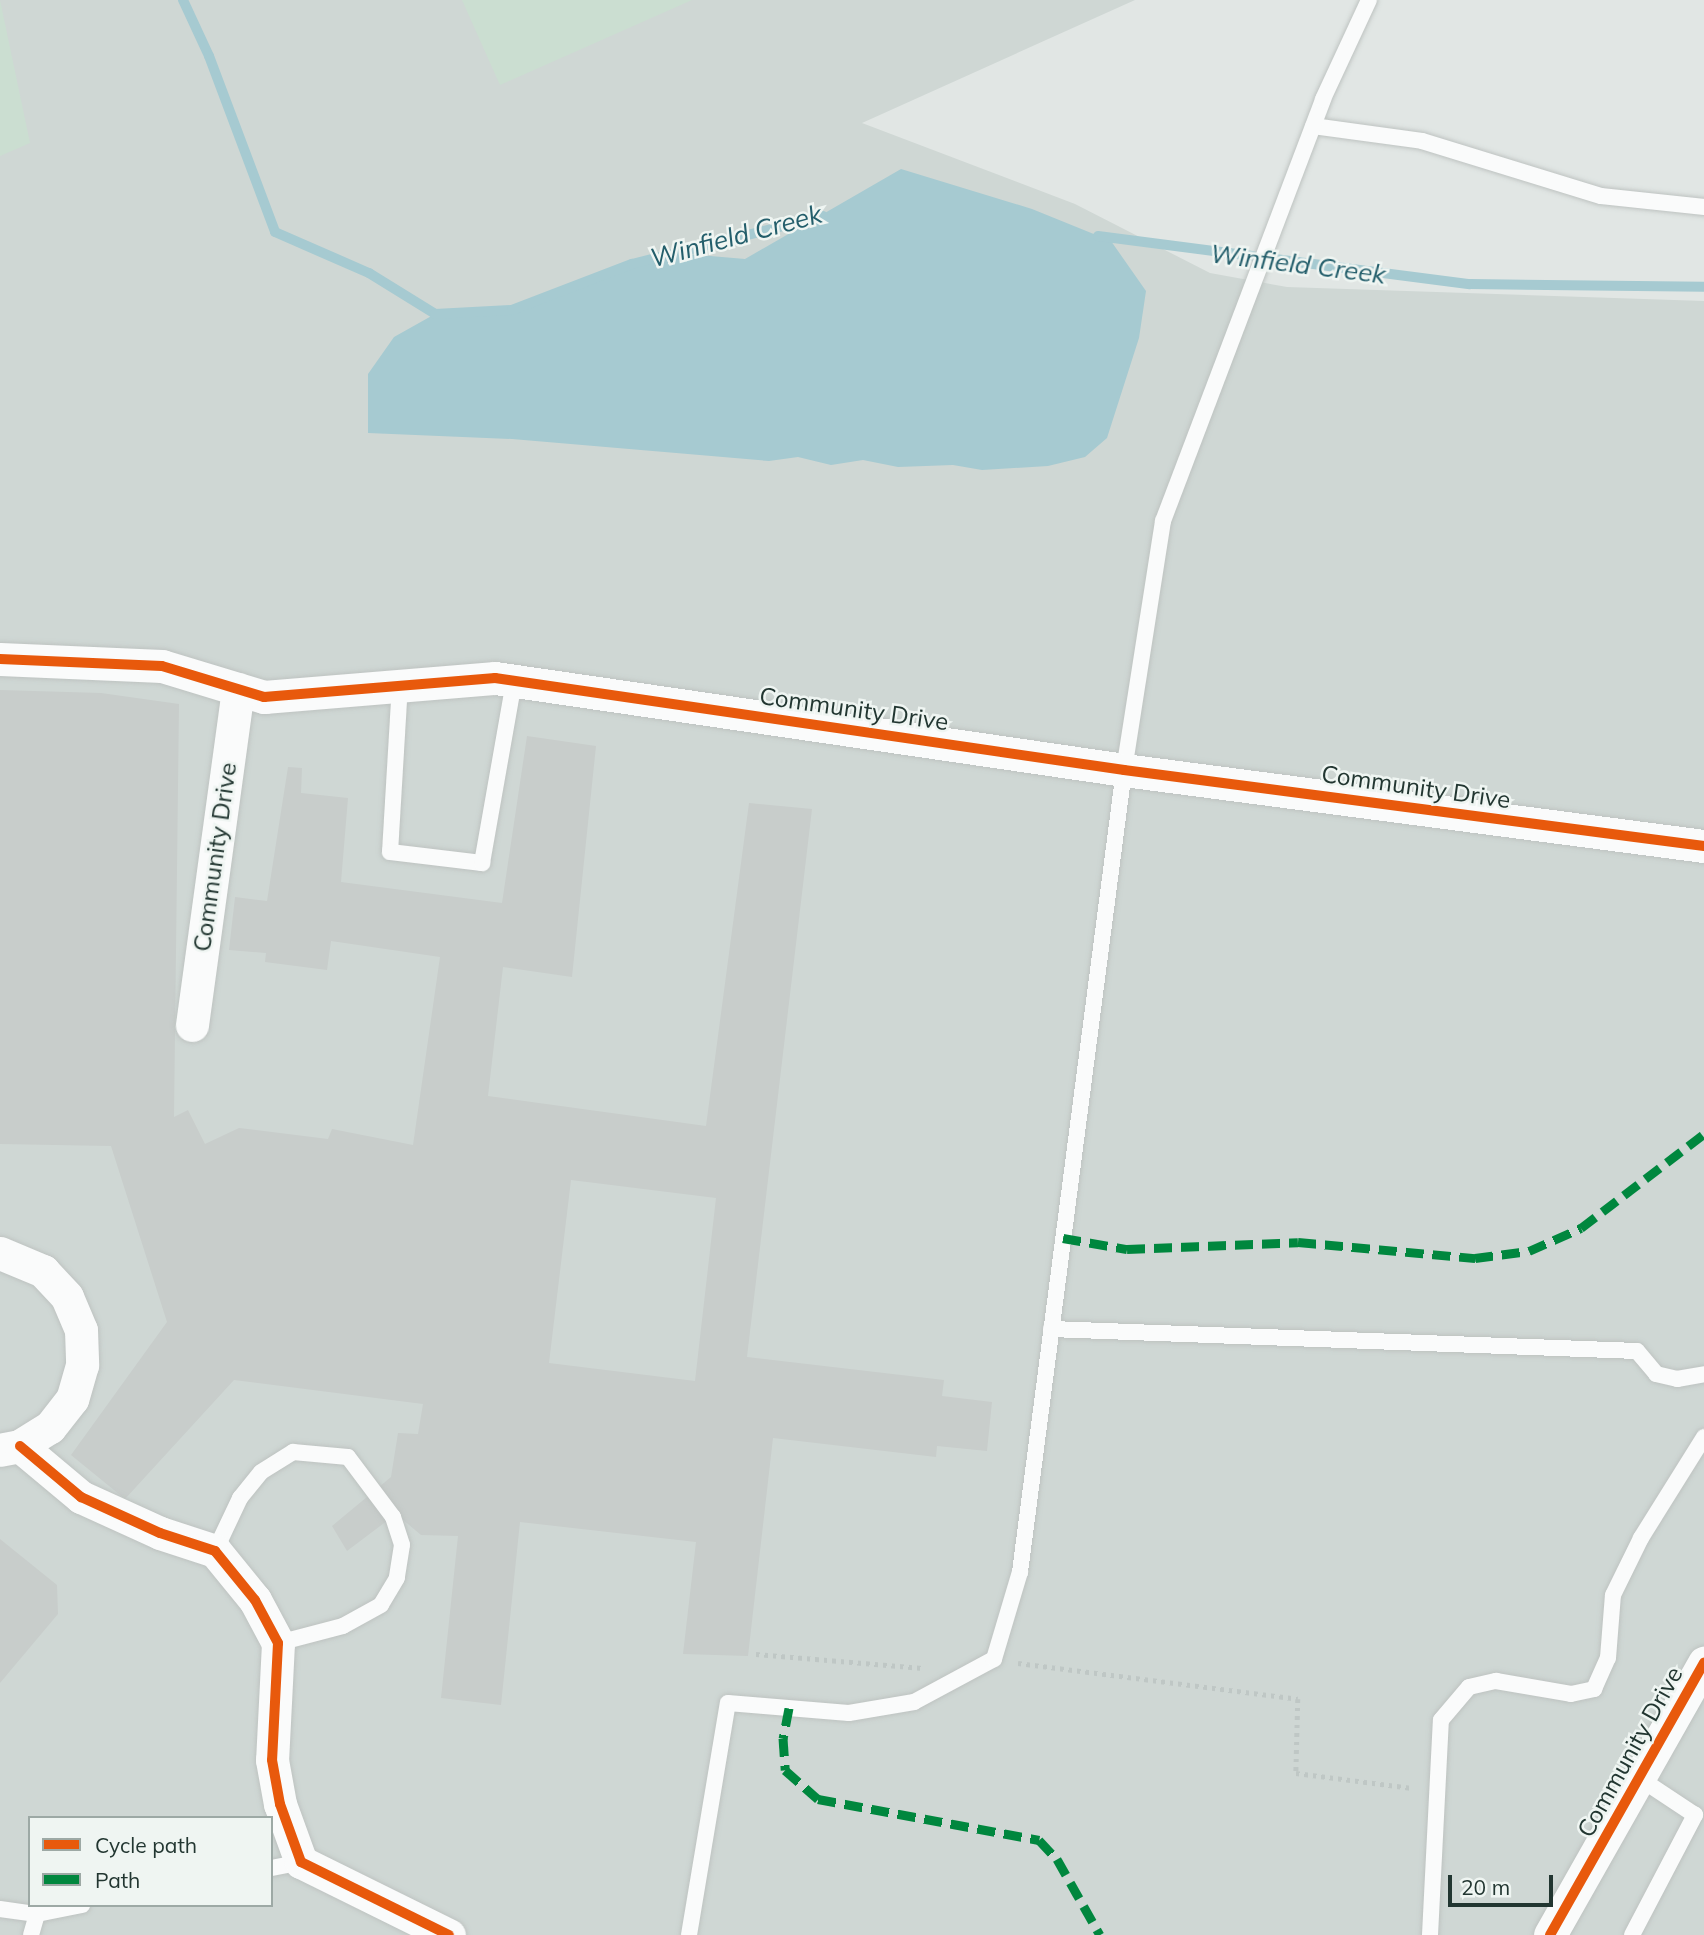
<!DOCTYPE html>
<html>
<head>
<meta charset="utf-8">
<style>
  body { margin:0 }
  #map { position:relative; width:1704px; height:1935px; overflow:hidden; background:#e1e6e4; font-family:Mulish,sans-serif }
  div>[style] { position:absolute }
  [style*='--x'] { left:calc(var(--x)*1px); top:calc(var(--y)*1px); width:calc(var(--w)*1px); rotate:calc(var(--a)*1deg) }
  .built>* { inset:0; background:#cfd7d4 }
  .green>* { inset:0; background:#cbded1 }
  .water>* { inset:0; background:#a6cad1 }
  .stream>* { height:10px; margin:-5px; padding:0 5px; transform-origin:5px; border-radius:5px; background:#a6cad1 }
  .building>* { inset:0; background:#c8cdcb }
  .path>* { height:4.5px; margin-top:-2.25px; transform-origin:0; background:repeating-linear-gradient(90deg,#bfc7c5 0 3.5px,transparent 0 8.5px) }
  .roads { filter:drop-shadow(0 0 2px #bec3c1) drop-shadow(0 0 2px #bec3c1) }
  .lane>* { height:16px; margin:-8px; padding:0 8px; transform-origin:8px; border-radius:8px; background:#fafbfb }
  .street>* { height:33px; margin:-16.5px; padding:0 16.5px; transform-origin:16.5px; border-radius:16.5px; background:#fafbfb }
  .quiet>* { height:9px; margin-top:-4.5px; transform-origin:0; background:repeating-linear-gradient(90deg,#00873e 0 18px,transparent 0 27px) }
  .cycleway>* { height:10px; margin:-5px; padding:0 5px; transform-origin:5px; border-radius:5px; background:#e8590c }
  span { translate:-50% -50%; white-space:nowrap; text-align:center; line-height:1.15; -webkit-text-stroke:5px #eff5f2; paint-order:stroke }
  .street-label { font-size:24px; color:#223631 }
  .water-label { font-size:26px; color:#235e6b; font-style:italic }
  .legend { position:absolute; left:28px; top:1816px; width:245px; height:91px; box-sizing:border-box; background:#eff5f2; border:2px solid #9da9a5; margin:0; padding:9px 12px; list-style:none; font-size:21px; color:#223631 }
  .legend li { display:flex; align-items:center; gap:14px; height:35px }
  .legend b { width:35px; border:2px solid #9da9a5 }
  .scale { position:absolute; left:1448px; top:1875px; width:105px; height:32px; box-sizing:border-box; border:4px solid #223631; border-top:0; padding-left:9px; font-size:21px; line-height:24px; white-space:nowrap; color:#223631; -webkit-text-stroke:5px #eff5f2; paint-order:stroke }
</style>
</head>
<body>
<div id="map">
  <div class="built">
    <i style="clip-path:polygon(evenodd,0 0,1135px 0,862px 123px,1075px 204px,1210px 273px,1287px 287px,1704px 301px,1704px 1935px,0 1935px,0 0,30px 1818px,271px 1818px,271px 1905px,30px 1905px,30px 1818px)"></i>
  </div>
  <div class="green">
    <i style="clip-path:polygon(0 0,30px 143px,0 156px)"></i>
    <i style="clip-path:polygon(462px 0,692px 0,500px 85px)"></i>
  </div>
  <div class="water">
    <i style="clip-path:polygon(901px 169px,1032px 209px,1111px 241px,1146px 291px,1139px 338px,1107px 438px,1085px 457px,1048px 466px,982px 470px,953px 465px,898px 467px,863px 460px,831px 465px,798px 457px,769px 461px,512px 439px,368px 433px,368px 374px,394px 337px,435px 314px,512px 310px,632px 264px,676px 253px,745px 259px)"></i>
  </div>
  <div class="stream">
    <i style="--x:183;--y:0;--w:62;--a:65.1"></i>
    <i style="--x:209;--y:56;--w:188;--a:69.4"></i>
    <i style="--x:275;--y:232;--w:103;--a:23.6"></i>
    <i style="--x:369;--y:273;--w:78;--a:31.8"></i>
    <i style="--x:435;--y:314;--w:77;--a:-3"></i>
    <i style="--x:512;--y:310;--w:129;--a:-21"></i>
    <i style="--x:632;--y:264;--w:197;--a:-14.1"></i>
    <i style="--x:1098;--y:236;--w:375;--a:7.4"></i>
    <i style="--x:1470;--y:284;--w:234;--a:0.7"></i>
  </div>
  <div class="building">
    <i style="clip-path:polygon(evenodd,0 690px,101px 693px,179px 704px,174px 1117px,188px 1110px,205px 1144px,239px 1128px,328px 1139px,332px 1129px,413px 1145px,440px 957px,331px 941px,327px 970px,265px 962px,266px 953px,229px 950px,235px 897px,267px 901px,288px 767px,302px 768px,301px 793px,348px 798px,341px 882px,502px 903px,527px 736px,596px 746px,572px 977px,503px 967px,488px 1096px,706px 1126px,749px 803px,812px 809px,747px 1357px,944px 1380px,942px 1396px,992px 1402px,987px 1451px,937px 1446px,936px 1457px,773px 1438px,748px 1656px,683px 1654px,696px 1542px,520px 1522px,501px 1705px,441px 1698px,458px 1536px,421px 1535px,396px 1514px,347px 1551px,332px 1526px,391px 1477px,398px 1433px,418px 1434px,423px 1404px,234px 1380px,125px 1499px,71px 1455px,167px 1322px,111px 1146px,0 1144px,0 690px,571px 1180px,716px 1198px,695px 1381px,549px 1363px,571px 1180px)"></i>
    <i style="clip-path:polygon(0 1539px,57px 1585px,58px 1614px,0 1683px)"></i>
  </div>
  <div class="path">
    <i style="--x:756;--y:1654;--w:167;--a:4.8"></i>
    <i style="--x:1018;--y:1663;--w:282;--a:7.3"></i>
    <i style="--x:1298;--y:1699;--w:74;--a:91.5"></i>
    <i style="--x:1296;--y:1773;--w:117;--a:7.4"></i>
  </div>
  <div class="roads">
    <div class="lane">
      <i style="--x:1313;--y:126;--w:110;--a:7.8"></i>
      <i style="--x:1422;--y:141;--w:187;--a:17.1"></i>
      <i style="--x:1601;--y:196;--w:104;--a:6.1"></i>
      <i style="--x:400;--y:684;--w:168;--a:93.4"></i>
      <i style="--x:390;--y:852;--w:93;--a:6.8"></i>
      <i style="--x:482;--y:863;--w:185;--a:-80"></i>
      <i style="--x:1051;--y:1329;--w:586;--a:2.15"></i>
      <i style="--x:1637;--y:1351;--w:30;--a:50"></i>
      <i style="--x:1656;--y:1374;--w:22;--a:13"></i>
      <i style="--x:1677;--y:1379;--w:27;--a:-10"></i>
      <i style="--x:215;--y:1551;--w:59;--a:-64.7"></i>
      <i style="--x:240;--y:1498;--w:33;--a:-51"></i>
      <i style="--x:261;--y:1472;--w:38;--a:-32"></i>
      <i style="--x:293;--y:1452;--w:55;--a:5.2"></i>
      <i style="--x:348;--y:1457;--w:75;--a:53.1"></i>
      <i style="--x:393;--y:1517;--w:29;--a:72"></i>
      <i style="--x:402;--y:1545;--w:33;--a:99"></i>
      <i style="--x:397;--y:1578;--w:31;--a:121"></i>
      <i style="--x:381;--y:1605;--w:43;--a:151.1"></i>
      <i style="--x:343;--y:1626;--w:67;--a:165.3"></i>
      <i style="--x:271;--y:1868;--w:31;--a:-11"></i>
      <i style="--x:0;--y:1909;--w:37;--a:8"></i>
      <i style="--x:37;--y:1914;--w:46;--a:-11.3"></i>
      <i style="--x:31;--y:1935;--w:22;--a:-74"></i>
      <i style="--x:689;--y:1935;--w:235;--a:-80.5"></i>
      <i style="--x:728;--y:1703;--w:121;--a:4.7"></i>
      <i style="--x:849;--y:1713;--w:66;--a:-9.6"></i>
      <i style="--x:914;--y:1702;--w:91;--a:-28.3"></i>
      <i style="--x:994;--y:1659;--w:91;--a:-73.4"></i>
      <i style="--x:1020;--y:1572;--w:809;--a:-82.61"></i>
      <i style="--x:1124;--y:770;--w:252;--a:-81.1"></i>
      <i style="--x:1163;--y:521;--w:451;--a:-69.2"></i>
      <i style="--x:1323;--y:99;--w:109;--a:-65.1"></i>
      <i style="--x:1430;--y:1935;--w:215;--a:-87.1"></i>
      <i style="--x:1441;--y:1720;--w:43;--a:-49.7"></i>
      <i style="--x:1469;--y:1687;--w:28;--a:-13"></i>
      <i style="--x:1496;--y:1681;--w:76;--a:9.8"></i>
      <i style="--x:1571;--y:1694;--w:24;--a:-12"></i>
      <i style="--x:1594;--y:1689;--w:34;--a:-66"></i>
      <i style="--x:1608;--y:1658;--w:63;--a:-85.5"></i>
      <i style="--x:1613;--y:1595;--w:64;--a:-63.8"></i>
      <i style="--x:1641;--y:1538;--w:119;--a:-58"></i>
      <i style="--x:1632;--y:1935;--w:136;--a:-62.3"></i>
      <i style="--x:1695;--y:1815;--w:67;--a:-146.5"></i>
    </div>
    <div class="street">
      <i style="--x:0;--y:659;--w:162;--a:2.5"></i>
      <i style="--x:162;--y:666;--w:107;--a:16.9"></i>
      <i style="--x:264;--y:697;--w:232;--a:-4.7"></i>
      <i style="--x:495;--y:678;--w:636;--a:8.32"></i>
      <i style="--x:1124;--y:770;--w:585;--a:7.47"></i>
      <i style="--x:192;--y:1025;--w:339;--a:-82.2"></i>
      <i style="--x:0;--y:1253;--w:47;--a:22.7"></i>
      <i style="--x:43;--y:1271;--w:35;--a:47"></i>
      <i style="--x:67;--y:1297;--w:36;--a:67"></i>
      <i style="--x:81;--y:1330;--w:35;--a:88"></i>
      <i style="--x:82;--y:1365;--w:35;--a:106"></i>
      <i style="--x:72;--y:1399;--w:36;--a:128"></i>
      <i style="--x:50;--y:1427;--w:36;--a:148"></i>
      <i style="--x:20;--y:1446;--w:20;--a:169"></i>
      <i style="--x:20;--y:1446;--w:80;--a:39.9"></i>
      <i style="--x:81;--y:1497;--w:87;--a:24.5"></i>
      <i style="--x:160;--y:1533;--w:58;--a:18.1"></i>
      <i style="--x:215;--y:1551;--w:63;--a:50.8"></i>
      <i style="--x:255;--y:1600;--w:49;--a:61.9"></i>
      <i style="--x:278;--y:1643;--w:117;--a:92.9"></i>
      <i style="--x:272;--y:1760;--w:45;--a:79.7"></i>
      <i style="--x:280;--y:1804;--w:62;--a:70.1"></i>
      <i style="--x:301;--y:1862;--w:165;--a:26.3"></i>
      <i style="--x:1550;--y:1935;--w:313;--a:-60.5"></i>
    </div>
  </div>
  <div class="quiet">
    <i style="--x:1063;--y:1238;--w:65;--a:9.8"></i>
    <i style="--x:1127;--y:1249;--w:171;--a:-2.3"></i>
    <i style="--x:1298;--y:1242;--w:178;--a:5.2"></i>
    <i style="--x:1475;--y:1258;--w:54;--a:-7.4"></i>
    <i style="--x:1529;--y:1251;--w:57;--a:-23.9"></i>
    <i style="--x:1581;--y:1228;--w:155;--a:-37.4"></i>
    <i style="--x:789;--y:1708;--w:31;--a:101"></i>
    <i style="--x:783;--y:1738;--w:32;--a:86"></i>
    <i style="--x:785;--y:1770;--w:44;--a:41.3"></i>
    <i style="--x:818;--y:1799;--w:225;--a:10.5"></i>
    <i style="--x:1039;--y:1840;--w:26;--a:47"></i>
    <i style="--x:1057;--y:1859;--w:87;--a:60.5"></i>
  </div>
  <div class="cycleway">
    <i style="--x:0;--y:659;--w:162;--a:2.5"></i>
    <i style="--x:162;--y:666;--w:107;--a:16.9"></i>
    <i style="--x:264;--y:697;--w:232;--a:-4.7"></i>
    <i style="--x:495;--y:678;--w:636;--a:8.32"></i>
    <i style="--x:1124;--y:770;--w:585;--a:7.47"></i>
    <i style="--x:20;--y:1446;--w:80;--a:39.9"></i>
    <i style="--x:81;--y:1497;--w:87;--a:24.5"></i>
    <i style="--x:160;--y:1533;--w:58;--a:18.1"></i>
    <i style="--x:215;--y:1551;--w:63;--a:50.8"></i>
    <i style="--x:255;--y:1600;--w:49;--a:61.9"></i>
    <i style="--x:278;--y:1643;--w:117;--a:92.9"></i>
    <i style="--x:272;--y:1760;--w:45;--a:79.7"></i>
    <i style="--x:280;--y:1804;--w:62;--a:70.1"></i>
    <i style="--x:301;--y:1862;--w:165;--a:26.3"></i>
    <i style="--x:1550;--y:1935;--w:313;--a:-60.5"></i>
  </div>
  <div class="street-label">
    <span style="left:854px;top:709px;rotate:8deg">Community Drive</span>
    <span style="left:1416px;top:787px;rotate:8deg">Community Drive</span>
    <span style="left:215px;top:857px;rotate:-82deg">Community Drive</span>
    <span style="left:1630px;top:1752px;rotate:-61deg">Community Drive</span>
  </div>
  <div class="water-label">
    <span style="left:736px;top:236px;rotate:-15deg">Winfield Creek</span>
    <span style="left:1298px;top:264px;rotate:7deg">Winfield Creek</span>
  </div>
  <ul class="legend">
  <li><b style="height:9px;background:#e8590c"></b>Cycle path</li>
  <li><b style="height:9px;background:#00873e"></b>Path</li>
  </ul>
  <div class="scale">20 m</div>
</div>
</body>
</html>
